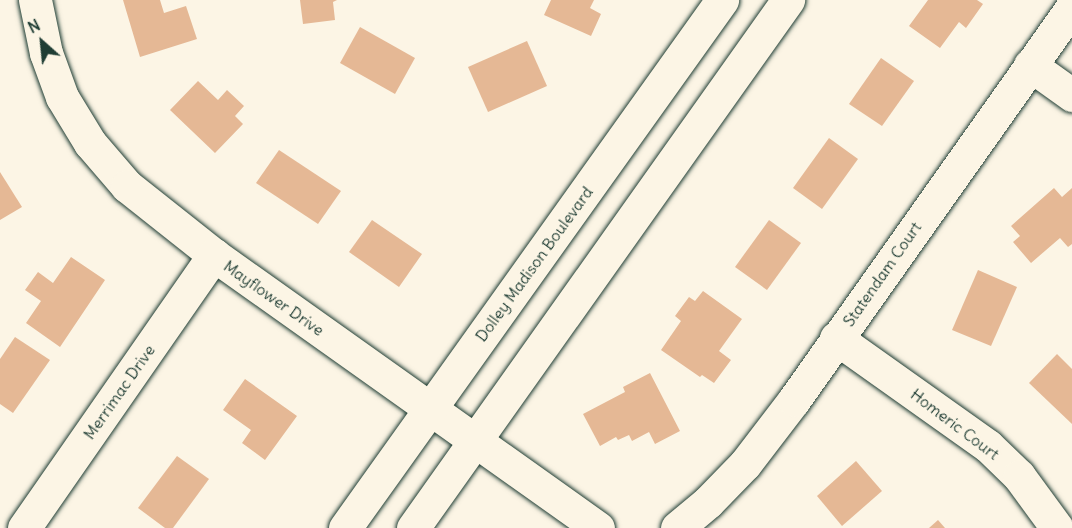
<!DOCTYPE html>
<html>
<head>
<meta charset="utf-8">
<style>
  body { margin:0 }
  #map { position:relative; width:1072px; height:528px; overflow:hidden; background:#fcf5e5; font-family:Delius,sans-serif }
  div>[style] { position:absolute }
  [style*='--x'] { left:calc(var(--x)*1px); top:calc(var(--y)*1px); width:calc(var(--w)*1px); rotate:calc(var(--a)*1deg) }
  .building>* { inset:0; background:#e5b895 }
  .roads { filter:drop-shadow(0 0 2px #1f3d34) drop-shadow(0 0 2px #1f3d34) }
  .minor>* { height:33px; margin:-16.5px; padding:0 16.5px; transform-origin:16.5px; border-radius:16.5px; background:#fcf5e5 }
  .primary>* { height:33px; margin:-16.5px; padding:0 16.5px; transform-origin:16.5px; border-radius:16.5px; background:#fcf5e5 }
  span { translate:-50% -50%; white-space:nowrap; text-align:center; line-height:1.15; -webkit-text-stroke:4.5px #fcf5e5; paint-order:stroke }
  .street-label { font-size:16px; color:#1f3d34 }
  .north { position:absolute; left:12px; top:12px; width:60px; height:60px; -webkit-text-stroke:4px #fcf5e5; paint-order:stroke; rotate:333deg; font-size:16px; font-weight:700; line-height:24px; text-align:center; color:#1f3d34 }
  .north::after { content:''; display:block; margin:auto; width:21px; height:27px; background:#1f3d34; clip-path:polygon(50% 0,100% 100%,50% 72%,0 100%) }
</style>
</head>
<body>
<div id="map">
  <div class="building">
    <i style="clip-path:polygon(123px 0,160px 0,164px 13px,186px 6px,197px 39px,140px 57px)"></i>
    <i style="clip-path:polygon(300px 0,337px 0,333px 2px,335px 20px,303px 24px)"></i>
    <i style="clip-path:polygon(551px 0,594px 0,590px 8px,601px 14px,591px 36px,544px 15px)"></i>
    <i style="clip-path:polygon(928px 0,977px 0,983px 4px,966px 28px,959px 22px,940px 48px,909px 26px)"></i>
    <i style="clip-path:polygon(360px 27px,415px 58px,395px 94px,340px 63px)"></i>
    <i style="clip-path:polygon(527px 41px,547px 86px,488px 112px,468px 67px)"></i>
    <i style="clip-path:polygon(881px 58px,914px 81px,882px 126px,849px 104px)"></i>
    <i style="clip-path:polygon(198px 81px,218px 100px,227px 90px,244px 106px,235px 116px,243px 124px,215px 153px,170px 110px)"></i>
    <i style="clip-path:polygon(829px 138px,858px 159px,822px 209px,793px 188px)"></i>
    <i style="clip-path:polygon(279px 150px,341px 191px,318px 224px,256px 183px)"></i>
    <i style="clip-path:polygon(0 172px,22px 207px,0 220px)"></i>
    <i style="clip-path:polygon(1054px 188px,1062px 197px,1072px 188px,1072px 244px,1068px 247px,1060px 238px,1031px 263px,1013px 242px,1020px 236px,1011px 226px)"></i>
    <i style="clip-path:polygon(372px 220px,422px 254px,399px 287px,349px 252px)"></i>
    <i style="clip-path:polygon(769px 220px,801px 243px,767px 290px,735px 267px)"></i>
    <i style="clip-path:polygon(71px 257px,105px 280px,60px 347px,26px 323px,41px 301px,25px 290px,38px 272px,53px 283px)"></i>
    <i style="clip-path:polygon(978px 270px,1017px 287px,991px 346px,952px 330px)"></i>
    <i style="clip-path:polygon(703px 291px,742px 319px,719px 351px,731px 360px,714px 383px,702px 375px,700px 377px,661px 350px,681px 321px,675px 316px,689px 297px,695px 301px)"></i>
    <i style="clip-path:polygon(15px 337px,50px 360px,13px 413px,0 404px,0 359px)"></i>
    <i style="clip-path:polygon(1057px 354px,1072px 369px,1072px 424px,1029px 383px)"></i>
    <i style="clip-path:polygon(650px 373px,680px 431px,655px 444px,649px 432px,632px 441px,629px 435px,618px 440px,616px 437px,600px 446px,583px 414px,625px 392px,623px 387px)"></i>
    <i style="clip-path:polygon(245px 379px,297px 416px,265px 460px,242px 443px,251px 430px,223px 410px)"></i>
    <i style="clip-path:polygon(177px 456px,209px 479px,173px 528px,165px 528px,138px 508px)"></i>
    <i style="clip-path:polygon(856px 461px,882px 491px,842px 526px,817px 496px)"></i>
    <i style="clip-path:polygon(938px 520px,945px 528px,929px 528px)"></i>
  </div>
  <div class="roads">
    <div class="minor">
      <i style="--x:35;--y:0;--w:54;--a:78.3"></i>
      <i style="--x:46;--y:53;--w:47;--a:70"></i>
      <i style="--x:62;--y:97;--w:54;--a:58.7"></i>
      <i style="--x:90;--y:143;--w:57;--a:49.3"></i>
      <i style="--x:127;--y:186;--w:111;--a:38.4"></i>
      <i style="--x:214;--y:255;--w:471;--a:35.4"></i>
      <i style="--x:1030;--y:65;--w:52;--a:35.5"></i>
      <i style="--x:836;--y:338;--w:186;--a:35.4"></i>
      <i style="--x:988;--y:446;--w:43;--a:44.1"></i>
      <i style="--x:1019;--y:476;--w:64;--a:53.8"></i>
      <i style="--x:24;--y:528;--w:333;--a:-55.2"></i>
      <i style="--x:677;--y:528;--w:40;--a:-40"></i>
      <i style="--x:708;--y:502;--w:53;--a:-45.8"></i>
      <i style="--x:745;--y:464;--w:81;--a:-52.6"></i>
      <i style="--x:794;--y:400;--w:481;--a:-54.7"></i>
    </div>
    <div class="primary">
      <i style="--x:345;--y:528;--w:649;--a:-54.47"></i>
      <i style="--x:413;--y:528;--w:648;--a:-54.62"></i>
    </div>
  </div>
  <div class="street-label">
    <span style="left:534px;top:264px;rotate:-54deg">Dolley Madison Boulevard</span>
    <span style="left:882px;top:274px;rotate:-55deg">Statendam Court</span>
    <span style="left:274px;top:298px;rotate:35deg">Mayflower Drive</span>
    <span style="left:119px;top:392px;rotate:-55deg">Merrimac Drive</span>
    <span style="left:955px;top:424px;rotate:37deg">Homeric Court</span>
  </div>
  <div class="north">N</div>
</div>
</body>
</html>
